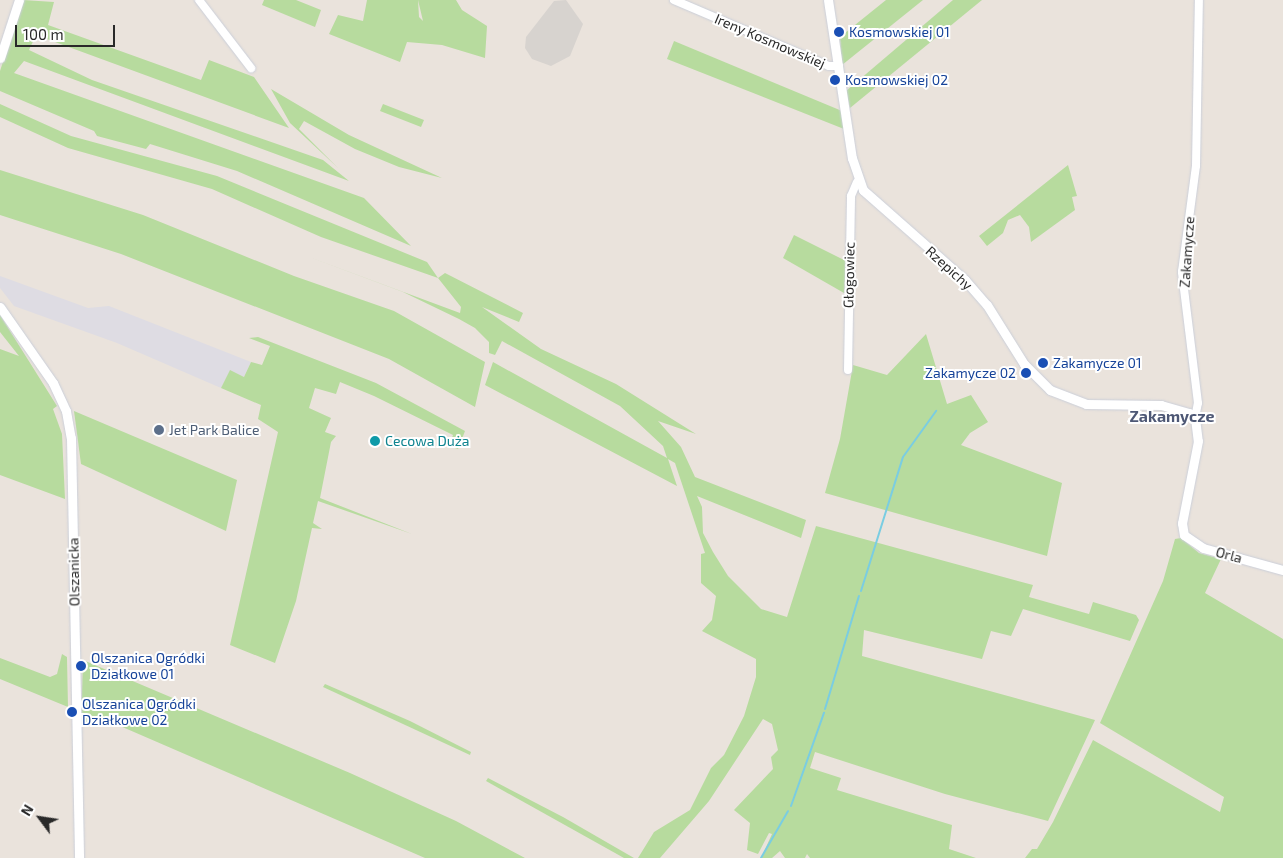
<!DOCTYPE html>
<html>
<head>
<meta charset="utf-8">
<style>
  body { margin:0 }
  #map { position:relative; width:1283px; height:858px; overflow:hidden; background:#eae3dc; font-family:"Exo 2",sans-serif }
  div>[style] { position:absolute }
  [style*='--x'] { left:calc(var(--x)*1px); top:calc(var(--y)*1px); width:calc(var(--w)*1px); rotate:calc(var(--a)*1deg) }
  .industrial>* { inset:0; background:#dedce3 }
  .green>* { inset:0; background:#b7db9e }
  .plaza>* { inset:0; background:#d7d3cf }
  .stream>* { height:2px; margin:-1px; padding:0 1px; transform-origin:1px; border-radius:1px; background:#7acde2 }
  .roads { filter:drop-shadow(0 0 1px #cbcfd9) drop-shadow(0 0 1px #cbcfd9) }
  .minor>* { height:8px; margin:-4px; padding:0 4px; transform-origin:4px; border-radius:4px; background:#fff }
  .tertiary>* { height:9px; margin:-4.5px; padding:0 4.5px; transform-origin:4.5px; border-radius:4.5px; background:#fff }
  .dots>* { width:14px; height:14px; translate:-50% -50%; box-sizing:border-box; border:2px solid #fff; border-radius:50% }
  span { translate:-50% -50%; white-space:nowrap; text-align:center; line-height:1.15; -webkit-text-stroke:4px #fff; paint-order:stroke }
  .transit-label { font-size:14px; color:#164399 }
  .left { translate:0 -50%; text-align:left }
  .right { translate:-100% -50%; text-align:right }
  .street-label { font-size:14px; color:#292929 }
  .service-label { font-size:14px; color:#4e5e75 }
  .culture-label { font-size:14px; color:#0d838f }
  .quarter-label { font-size:16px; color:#4e5875; font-weight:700 }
  .north { position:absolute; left:15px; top:793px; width:50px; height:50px; -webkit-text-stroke:4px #fff; paint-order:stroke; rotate:301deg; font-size:14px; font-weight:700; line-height:20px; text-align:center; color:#292929 }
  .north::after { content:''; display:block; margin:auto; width:18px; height:22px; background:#292929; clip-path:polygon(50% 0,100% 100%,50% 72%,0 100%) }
  .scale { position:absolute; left:15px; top:25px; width:100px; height:22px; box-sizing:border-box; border:2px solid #292929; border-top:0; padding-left:6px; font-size:15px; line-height:18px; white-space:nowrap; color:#292929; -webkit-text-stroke:4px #fff; paint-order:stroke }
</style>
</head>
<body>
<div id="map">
  <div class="industrial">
    <i style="clip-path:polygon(0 276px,88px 308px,109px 306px,251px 362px,244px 377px,230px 371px,221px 388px,117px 343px,14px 306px,0 288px)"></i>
  </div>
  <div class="green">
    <i style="clip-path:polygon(23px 0,54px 2px,48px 25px,201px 80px,209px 60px,254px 77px,289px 128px,36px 35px,29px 50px,92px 80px,323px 160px,349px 181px,24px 61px,14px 73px,364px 198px,411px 246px,237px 171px,150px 144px,146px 149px,97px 136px,94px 131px,0 91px,0 71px)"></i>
    <i style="clip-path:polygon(264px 0,296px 0,321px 10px,315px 27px,262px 5px)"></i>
    <i style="clip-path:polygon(367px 0,418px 0,419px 17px,423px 21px,418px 0,456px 0,462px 10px,487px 26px,485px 58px,442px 45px,407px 42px,400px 62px,329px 34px,338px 15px,363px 21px)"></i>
    <i style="clip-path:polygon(886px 0,923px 0,842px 65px,840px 37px)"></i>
    <i style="clip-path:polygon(953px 0,982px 0,850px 108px,846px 91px)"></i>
    <i style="clip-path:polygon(674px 41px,842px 111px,844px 129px,667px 59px)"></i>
    <i style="clip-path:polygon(271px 89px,349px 135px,442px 178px,399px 167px,355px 149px,304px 121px,299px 129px,338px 168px,290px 123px)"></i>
    <i style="clip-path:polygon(0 104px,71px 136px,217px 176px,427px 262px,438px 278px,445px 273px,523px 313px,519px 322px,482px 307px,541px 349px,616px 384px,696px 434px,658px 421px,681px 447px,695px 477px,806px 520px,801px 538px,697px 496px,702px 507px,703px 533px,713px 552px,728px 576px,761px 609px,787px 617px,816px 526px,1033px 585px,1029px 597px,1089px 614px,1093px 602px,1136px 615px,1139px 620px,1130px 641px,1023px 609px,1011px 636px,991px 631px,982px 659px,864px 630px,862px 656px,1095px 720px,1048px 821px,945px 794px,815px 752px,810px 768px,841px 778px,837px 790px,952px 825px,949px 849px,976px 858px,810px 858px,807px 854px,805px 858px,785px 858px,780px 851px,772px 858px,761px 858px,772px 834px,769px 833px,758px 854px,747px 850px,750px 823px,734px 810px,773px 769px,771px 757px,778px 750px,772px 724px,763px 719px,709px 801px,660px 858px,638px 858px,654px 832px,690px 810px,711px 768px,724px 755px,744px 716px,756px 677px,756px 659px,702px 631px,712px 620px,716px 596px,701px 583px,701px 554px,705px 553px,675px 463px,668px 459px,677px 486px,485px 385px,493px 362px,667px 458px,663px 446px,620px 406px,502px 341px,495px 355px,489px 353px,489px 342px,475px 328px,459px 319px,403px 292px,293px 251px,460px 313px,461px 307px,438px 278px,321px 237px,212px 189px,68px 148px,0 117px)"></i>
    <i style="clip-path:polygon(383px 104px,424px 120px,421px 127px,380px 111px)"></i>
    <i style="clip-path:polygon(1068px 165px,1077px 196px,1072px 197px,1075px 210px,1031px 242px,1029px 227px,1020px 215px,1008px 220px,1003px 233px,987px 246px,979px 236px)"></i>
    <i style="clip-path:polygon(0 170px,143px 215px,294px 276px,394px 311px,485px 362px,475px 407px,389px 359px,121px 254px,0 215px)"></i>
    <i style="clip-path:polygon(794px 235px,846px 261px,844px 293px,783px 258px)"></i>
    <i style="clip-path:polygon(0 315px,57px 406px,53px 409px,62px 434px,65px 499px,0 475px,0 349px,19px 356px,0 332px)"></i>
    <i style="clip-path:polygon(926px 334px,947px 404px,971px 395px,988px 422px,970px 433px,961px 445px,1062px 483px,1047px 556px,825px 493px,840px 439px,853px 365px,887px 375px)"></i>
    <i style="clip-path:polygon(258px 337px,376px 383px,465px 431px,458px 449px,449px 446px,453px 435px,374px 396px,340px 382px,336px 394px,315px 388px,309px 408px,331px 418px,325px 432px,336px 436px,331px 442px,320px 498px,412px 534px,318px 501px,313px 523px,322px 529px,312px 528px,296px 601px,275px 663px,230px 645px,278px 432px,258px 419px,261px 405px,221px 388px,230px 370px,244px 377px,251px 362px,262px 365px,270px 346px,249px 338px)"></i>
    <i style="clip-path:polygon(74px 411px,237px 480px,226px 531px,81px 464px)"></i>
    <i style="clip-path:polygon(1181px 538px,1199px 553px,1221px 559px,1205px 593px,1283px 639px,1283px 858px,1025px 858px,1032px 849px,1037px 849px,1053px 822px,1093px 740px,1220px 812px,1224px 797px,1100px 723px,1163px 581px,1175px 539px)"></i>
    <i style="clip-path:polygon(62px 654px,67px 657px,68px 707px,0 679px,0 658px,50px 677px,57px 674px)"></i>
    <i style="clip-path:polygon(83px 660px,350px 773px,456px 821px,525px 858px,425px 858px,97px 716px,94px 726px,81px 724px)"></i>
    <i style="clip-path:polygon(325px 684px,410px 721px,471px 752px,470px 755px,323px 687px)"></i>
    <i style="clip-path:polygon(488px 778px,563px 817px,634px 858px,624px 858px,486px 781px)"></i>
  </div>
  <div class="plaza">
    <i style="clip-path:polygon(566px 0,583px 24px,570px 56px,551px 66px,532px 59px,525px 48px,526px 37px,554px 1px)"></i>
  </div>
  <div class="stream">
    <i style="--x:861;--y:591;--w:140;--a:-72.6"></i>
    <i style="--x:903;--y:457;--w:57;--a:-54.3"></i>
    <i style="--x:825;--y:709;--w:118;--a:-73.3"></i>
    <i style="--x:791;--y:806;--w:99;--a:-70.5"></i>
    <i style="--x:761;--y:858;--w:54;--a:-60.1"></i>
  </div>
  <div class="roads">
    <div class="minor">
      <i style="--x:199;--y:0;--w:86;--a:52.6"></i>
      <i style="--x:674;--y:0;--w:168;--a:23.1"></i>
      <i style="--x:829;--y:66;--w:10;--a:0"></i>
      <i style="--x:848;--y:370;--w:174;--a:-89"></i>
      <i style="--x:851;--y:196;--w:15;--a:-67"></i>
      <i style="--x:1195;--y:418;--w:15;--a:-79"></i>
      <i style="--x:1198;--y:403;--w:132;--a:-97"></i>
      <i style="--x:1182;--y:272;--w:107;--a:-82.5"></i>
      <i style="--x:1196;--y:166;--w:166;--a:-89"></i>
    </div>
    <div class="tertiary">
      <i style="--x:828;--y:0;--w:160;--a:81.4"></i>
      <i style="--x:852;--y:158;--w:34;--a:71"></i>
      <i style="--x:863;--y:190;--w:136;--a:41.4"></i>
      <i style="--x:965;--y:280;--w:33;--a:49"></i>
      <i style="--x:987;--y:305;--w:70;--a:57.9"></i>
      <i style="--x:1024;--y:364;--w:37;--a:45"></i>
      <i style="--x:1050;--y:390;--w:39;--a:21"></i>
      <i style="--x:1086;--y:404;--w:75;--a:0.8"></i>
      <i style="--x:1161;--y:405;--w:29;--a:16"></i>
      <i style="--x:1189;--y:413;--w:8;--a:40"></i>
      <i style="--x:1195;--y:418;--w:23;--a:83"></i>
      <i style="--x:1198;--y:441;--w:84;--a:101"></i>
      <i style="--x:1182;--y:523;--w:12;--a:81"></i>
      <i style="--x:1184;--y:535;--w:23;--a:34"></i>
      <i style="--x:1203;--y:548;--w:83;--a:15.4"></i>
      <i style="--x:0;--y:58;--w:61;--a:-71.9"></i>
      <i style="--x:0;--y:307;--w:93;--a:55.1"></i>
      <i style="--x:53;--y:383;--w:31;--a:65"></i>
      <i style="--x:66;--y:411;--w:27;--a:80"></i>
      <i style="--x:71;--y:438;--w:420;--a:88.9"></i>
    </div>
  </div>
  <div class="dots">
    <i style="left:839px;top:32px;background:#1a4fb4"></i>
    <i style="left:835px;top:80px;background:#1a4fb4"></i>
    <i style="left:1043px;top:363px;background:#1a4fb4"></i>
    <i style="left:1026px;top:373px;background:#1a4fb4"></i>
    <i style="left:159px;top:430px;background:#5c6f8a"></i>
    <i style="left:375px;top:441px;background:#0f9aa8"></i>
    <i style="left:81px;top:666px;background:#1a4fb4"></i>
    <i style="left:72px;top:712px;background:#1a4fb4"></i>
  </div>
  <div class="transit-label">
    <span class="left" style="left:849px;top:32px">Kosmowskiej 01</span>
    <span class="left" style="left:845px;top:80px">Kosmowskiej 02</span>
    <span class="left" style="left:1053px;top:363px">Zakamycze 01</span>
    <span class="right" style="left:1016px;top:373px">Zakamycze 02</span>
    <span class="left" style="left:91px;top:666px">Olszanica Ogródki<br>Działkowe 01</span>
    <span class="left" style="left:82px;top:712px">Olszanica Ogródki<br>Działkowe 02</span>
  </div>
  <div class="street-label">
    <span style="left:770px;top:41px;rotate:23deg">Ireny Kosmowskiej</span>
    <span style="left:1187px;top:252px;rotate:-86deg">Zakamycze</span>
    <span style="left:949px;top:268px;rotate:42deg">Rzepichy</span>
    <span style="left:849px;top:275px;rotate:-89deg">Głogowiec</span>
    <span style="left:1229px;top:555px;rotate:15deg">Orla</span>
    <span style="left:74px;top:572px;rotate:-91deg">Olszanicka</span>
  </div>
  <div class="service-label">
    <span class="left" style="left:169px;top:430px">Jet Park Balice</span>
  </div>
  <div class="culture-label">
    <span class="left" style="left:385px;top:441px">Cecowa Duża</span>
  </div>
  <div class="quarter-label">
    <span style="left:1172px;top:416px">Zakamycze</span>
  </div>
  <div class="north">N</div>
  <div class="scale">100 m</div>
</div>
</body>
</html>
